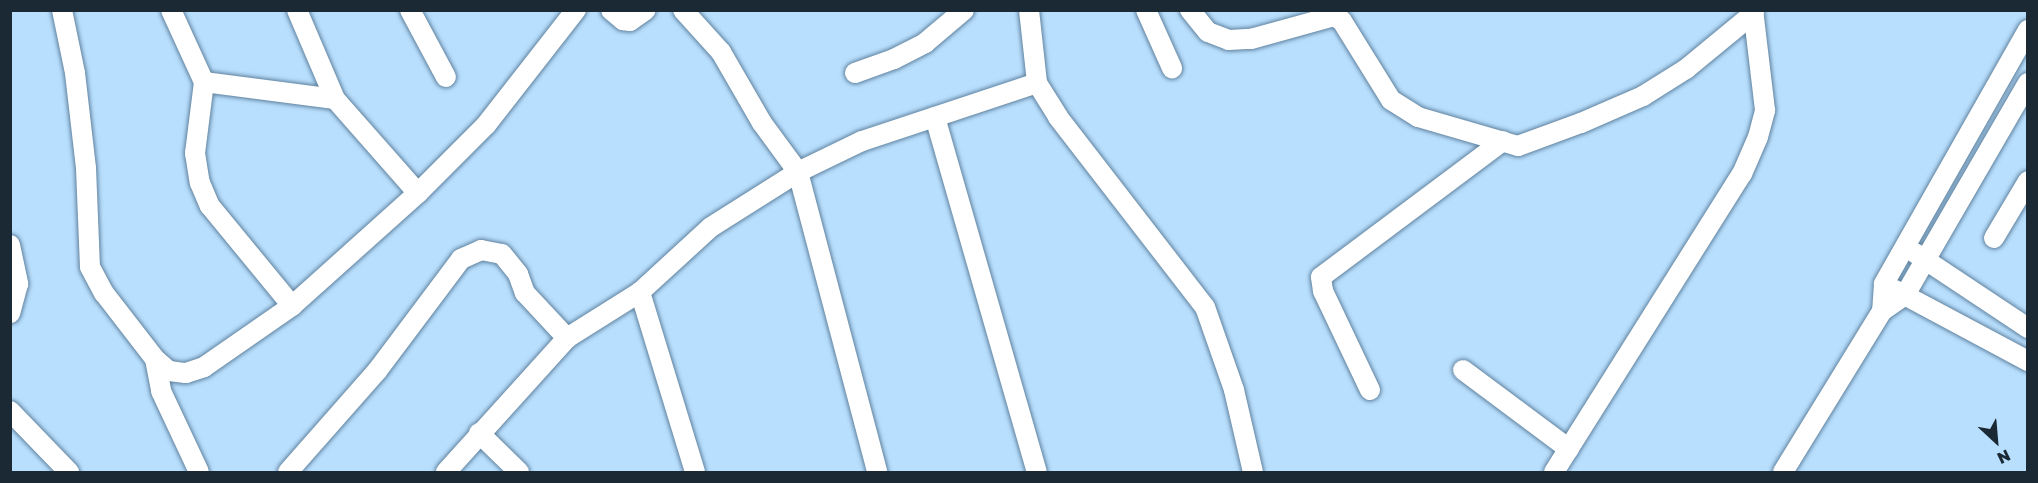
<!DOCTYPE html>
<html>
<head>
<meta charset="utf-8">
<style>
  body { margin:0 }
  #map { position:relative; width:2038px; height:483px; overflow:hidden; background:#b9dffe; font-family:"Golos Text",sans-serif }
  div>[style] { position:absolute }
  [style*='--x'] { left:calc(var(--x)*1px); top:calc(var(--y)*1px); width:calc(var(--w)*1px); rotate:calc(var(--a)*1deg) }
  .roads { filter:drop-shadow(0 0 2px #5f829e) drop-shadow(0 0 2px #5f829e) }
  .street>* { height:20px; margin:-10px; padding:0 10px; transform-origin:10px; border-radius:10px; background:#fff }
  span { translate:-50% -50%; white-space:nowrap; text-align:center; line-height:1.15; -webkit-text-stroke:4.5px #b9dffe; paint-order:stroke }
  .frame { position:absolute; inset:0; border:12px solid #1a2934; pointer-events:none }
  .north { position:absolute; left:1966px; top:411px; width:60px; height:60px; -webkit-text-stroke:4px #b9dffe; paint-order:stroke; rotate:154deg; font-size:16px; font-weight:700; line-height:24px; text-align:center; color:#1a2934 }
  .north::after { content:''; display:block; margin:auto; width:21px; height:27px; background:#1a2934; clip-path:polygon(50% 0,100% 100%,50% 72%,0 100%) }
</style>
</head>
<body>
<div id="map">
  <div class="roads">
    <div class="street">
      <i style="--x:62;--y:10;--w:64;--a:78.3"></i>
      <i style="--x:75;--y:73;--w:96;--a:83.4"></i>
      <i style="--x:86;--y:168;--w:99;--a:87.7"></i>
      <i style="--x:90;--y:267;--w:30;--a:62"></i>
      <i style="--x:104;--y:293;--w:83;--a:52.3"></i>
      <i style="--x:155;--y:359;--w:18;--a:41"></i>
      <i style="--x:169;--y:371;--w:17;--a:7"></i>
      <i style="--x:186;--y:373;--w:19;--a:-18"></i>
      <i style="--x:204;--y:367;--w:107;--a:-34.7"></i>
      <i style="--x:292;--y:306;--w:169;--a:-41.9"></i>
      <i style="--x:418;--y:193;--w:96;--a:-45"></i>
      <i style="--x:486;--y:125;--w:146;--a:-52"></i>
      <i style="--x:171;--y:10;--w:79;--a:65.4"></i>
      <i style="--x:204;--y:82;--w:132;--a:7.4"></i>
      <i style="--x:297;--y:10;--w:97;--a:66.9"></i>
      <i style="--x:335;--y:99;--w:125;--a:48.6"></i>
      <i style="--x:410;--y:10;--w:76;--a:61.8"></i>
      <i style="--x:611;--y:10;--w:16;--a:40"></i>
      <i style="--x:623;--y:20;--w:7;--a:8"></i>
      <i style="--x:630;--y:21;--w:19;--a:-35"></i>
      <i style="--x:683;--y:10;--w:57;--a:47.9"></i>
      <i style="--x:721;--y:52;--w:82;--a:60"></i>
      <i style="--x:762;--y:123;--w:61;--a:53.7"></i>
      <i style="--x:798;--y:172;--w:310;--a:75.2"></i>
      <i style="--x:1029;--y:10;--w:73;--a:83.7"></i>
      <i style="--x:1037;--y:83;--w:40;--a:58"></i>
      <i style="--x:1058;--y:117;--w:240;--a:52.3"></i>
      <i style="--x:1205;--y:307;--w:88;--a:70.7"></i>
      <i style="--x:1234;--y:390;--w:84;--a:77"></i>
      <i style="--x:1146;--y:10;--w:64;--a:65.9"></i>
      <i style="--x:1190;--y:10;--w:28;--a:51"></i>
      <i style="--x:1208;--y:32;--w:22;--a:21"></i>
      <i style="--x:1229;--y:40;--w:22;--a:-3"></i>
      <i style="--x:1251;--y:39;--w:86;--a:-15.5"></i>
      <i style="--x:1334;--y:16;--w:9;--a:32"></i>
      <i style="--x:1342;--y:21;--w:93;--a:58.2"></i>
      <i style="--x:1391;--y:100;--w:32;--a:32"></i>
      <i style="--x:1418;--y:117;--w:104;--a:16.2"></i>
      <i style="--x:1518;--y:146;--w:67;--a:-20.1"></i>
      <i style="--x:1581;--y:123;--w:68;--a:-23.5"></i>
      <i style="--x:1643;--y:96;--w:51;--a:-32.1"></i>
      <i style="--x:1686;--y:69;--w:88;--a:-39.5"></i>
      <i style="--x:2028;--y:30;--w:292;--a:119.6"></i>
      <i style="--x:1884;--y:284;--w:27;--a:94"></i>
      <i style="--x:1882;--y:311;--w:28;--a:-35"></i>
      <i style="--x:1905;--y:295;--w:245;--a:-59.9"></i>
      <i style="--x:855;--y:73;--w:41;--a:-19.7"></i>
      <i style="--x:894;--y:59;--w:35;--a:-27"></i>
      <i style="--x:925;--y:43;--w:51;--a:-40.2"></i>
      <i style="--x:204;--y:82;--w:72;--a:97.2"></i>
      <i style="--x:195;--y:153;--w:30;--a:81"></i>
      <i style="--x:200;--y:183;--w:25;--a:67"></i>
      <i style="--x:210;--y:206;--w:129;--a:50.6"></i>
      <i style="--x:935;--y:117;--w:369;--a:74"></i>
      <i style="--x:1994;--y:238;--w:66;--a:-59.2"></i>
      <i style="--x:10;--y:245;--w:40;--a:78"></i>
      <i style="--x:18;--y:284;--w:30;--a:105"></i>
      <i style="--x:1915;--y:253;--w:136;--a:33.6"></i>
      <i style="--x:1895;--y:290;--w:151;--a:28.1"></i>
      <i style="--x:640;--y:292;--w:188;--a:73"></i>
      <i style="--x:155;--y:359;--w:33;--a:79"></i>
      <i style="--x:161;--y:391;--w:89;--a:64.9"></i>
      <i style="--x:1463;--y:370;--w:132;--a:36.7"></i>
      <i style="--x:1370;--y:390;--w:110;--a:-115.4"></i>
      <i style="--x:1323;--y:291;--w:14;--a:-98"></i>
      <i style="--x:1321;--y:277;--w:227;--a:-36.8"></i>
      <i style="--x:10;--y:411;--w:85;--a:46"></i>
      <i style="--x:479;--y:433;--w:56;--a:44.3"></i>
      <i style="--x:288;--y:472;--w:135;--a:-48.6"></i>
      <i style="--x:377;--y:371;--w:140;--a:-53.1"></i>
      <i style="--x:461;--y:259;--w:22;--a:-24"></i>
      <i style="--x:481;--y:250;--w:21;--a:11"></i>
      <i style="--x:502;--y:254;--w:26;--a:51"></i>
      <i style="--x:518;--y:274;--w:20;--a:70"></i>
      <i style="--x:525;--y:293;--w:62;--a:47"></i>
      <i style="--x:446;--y:472;--w:181;--a:-47.9"></i>
      <i style="--x:567;--y:338;--w:86;--a:-32.2"></i>
      <i style="--x:640;--y:292;--w:96;--a:-42.5"></i>
      <i style="--x:711;--y:227;--w:103;--a:-32.3"></i>
      <i style="--x:798;--y:172;--w:71;--a:-25.8"></i>
      <i style="--x:862;--y:141;--w:184;--a:-18.3"></i>
      <i style="--x:1554;--y:472;--w:352;--a:-57.8"></i>
      <i style="--x:1742;--y:174;--w:40;--a:-66.6"></i>
      <i style="--x:1758;--y:137;--w:28;--a:-75"></i>
      <i style="--x:1765;--y:110;--w:101;--a:-96.8"></i>
      <i style="--x:1783;--y:472;--w:189;--a:-58.4"></i>
    </div>
  </div>
  <div class="frame"></div>
  <div class="north">N</div>
</div>
</body>
</html>
